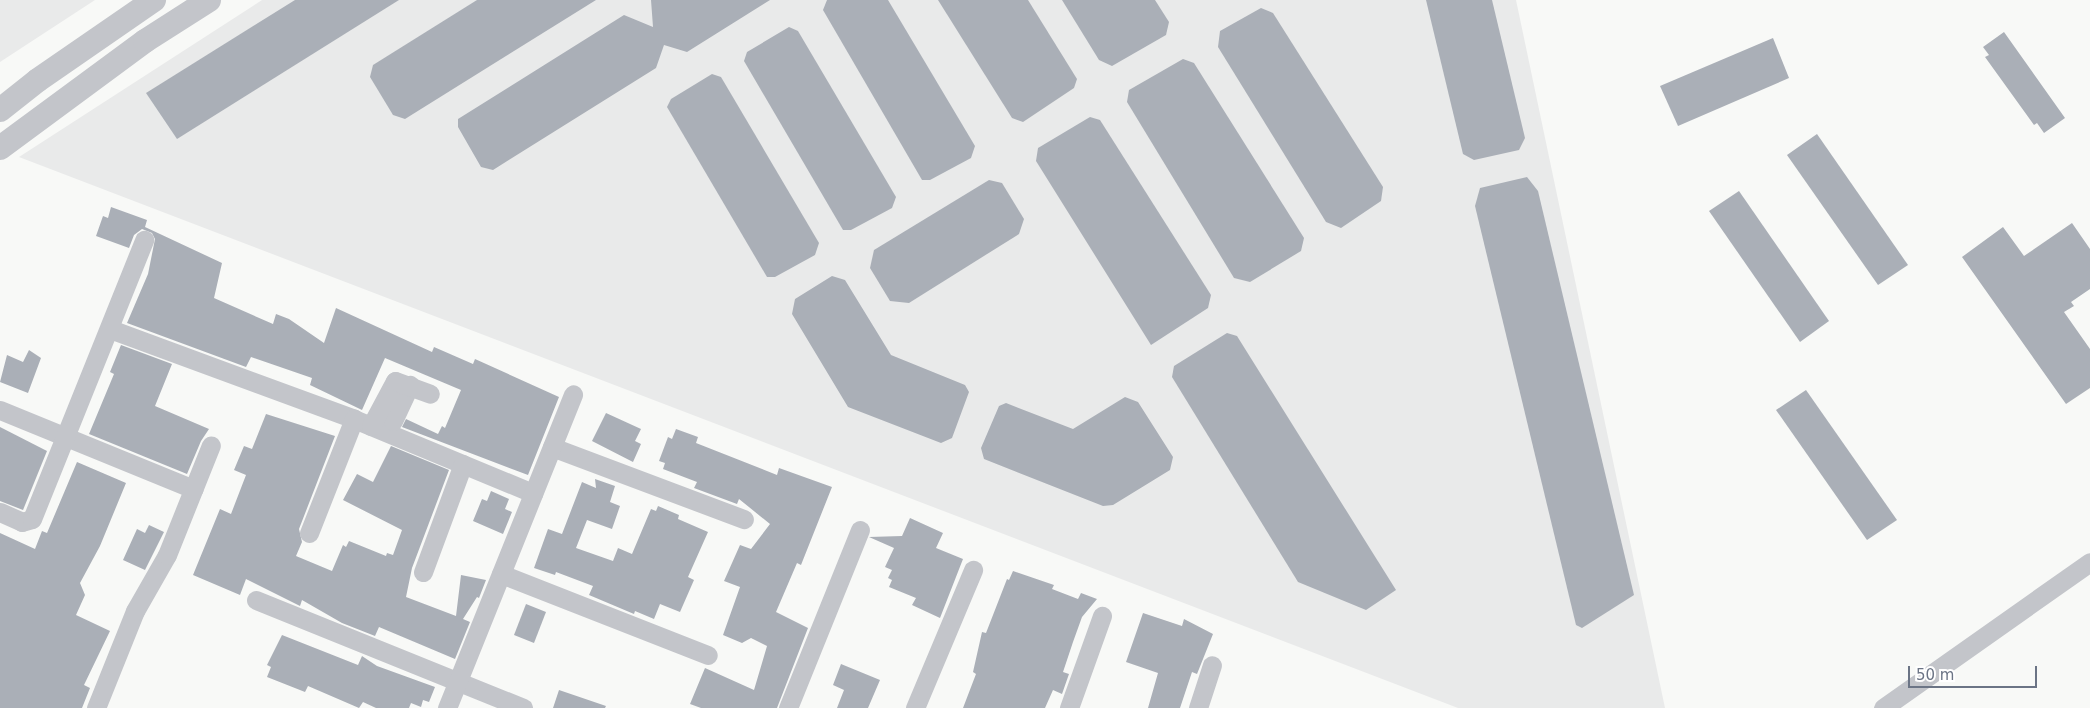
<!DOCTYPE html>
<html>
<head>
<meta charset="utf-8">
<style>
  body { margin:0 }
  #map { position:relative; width:2090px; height:708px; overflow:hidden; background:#f8f9f7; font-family:"DejaVu Sans",sans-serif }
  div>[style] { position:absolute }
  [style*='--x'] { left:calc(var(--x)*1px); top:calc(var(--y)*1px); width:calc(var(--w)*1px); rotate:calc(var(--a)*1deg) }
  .built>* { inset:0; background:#e9eaea }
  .building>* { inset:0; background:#aaafb7 }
  .minor>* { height:19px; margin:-9.5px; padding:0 9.5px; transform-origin:9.5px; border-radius:9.5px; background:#c3c5ca }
  .tertiary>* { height:24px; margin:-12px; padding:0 12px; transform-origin:12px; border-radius:12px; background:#c3c5ca }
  span { translate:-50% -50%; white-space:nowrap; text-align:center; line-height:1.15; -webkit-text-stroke:5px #fff; paint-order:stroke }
  .scale { position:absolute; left:1908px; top:666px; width:129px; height:22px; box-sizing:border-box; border:2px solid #6b7485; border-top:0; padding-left:6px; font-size:15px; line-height:18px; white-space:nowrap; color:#6b7485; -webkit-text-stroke:4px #fff; paint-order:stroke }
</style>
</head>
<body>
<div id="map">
  <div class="built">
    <i style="clip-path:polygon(0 0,95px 0,0 62px)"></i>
    <i style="clip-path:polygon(262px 0,1516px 0,1665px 708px,1458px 708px,19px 157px)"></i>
  </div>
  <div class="building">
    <i style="clip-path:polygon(295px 0,399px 0,177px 139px,146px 93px)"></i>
    <i style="clip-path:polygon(477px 0,596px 0,405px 119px,393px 115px,370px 77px,373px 65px)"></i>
    <i style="clip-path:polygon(651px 0,770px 0,687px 52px,664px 45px,656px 68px,493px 170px,481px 167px,458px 127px,458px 119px,624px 15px,653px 27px)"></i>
    <i style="clip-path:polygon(827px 0,888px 0,975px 146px,971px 158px,930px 180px,922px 180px,823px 10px)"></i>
    <i style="clip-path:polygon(938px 0,1028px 0,1077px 79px,1074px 88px,1023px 122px,1012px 118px)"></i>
    <i style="clip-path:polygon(1062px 0,1155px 0,1169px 22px,1166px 35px,1112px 66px,1099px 60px)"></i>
    <i style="clip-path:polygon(1426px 0,1492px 0,1525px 138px,1519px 150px,1474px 160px,1463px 154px)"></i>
    <i style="clip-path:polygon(1261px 8px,1273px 13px,1383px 187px,1381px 201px,1341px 228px,1326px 222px,1218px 47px,1220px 31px)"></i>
    <i style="clip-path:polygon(789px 27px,798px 31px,896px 197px,892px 208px,851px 230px,843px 230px,744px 61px,747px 52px)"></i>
    <i style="clip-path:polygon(2004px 32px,2065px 118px,2044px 133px,2037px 123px,2034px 125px,1985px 57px,1989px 55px,1983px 47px)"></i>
    <i style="clip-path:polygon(1773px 38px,1789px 78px,1678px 126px,1660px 86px)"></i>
    <i style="clip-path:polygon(1183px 59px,1194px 63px,1304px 238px,1301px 251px,1250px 282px,1234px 278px,1127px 102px,1129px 90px)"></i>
    <i style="clip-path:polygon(712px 74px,721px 77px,819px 243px,815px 255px,775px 277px,767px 277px,667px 107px,671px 99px)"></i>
    <i style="clip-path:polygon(1090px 117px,1100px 120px,1211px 295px,1208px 308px,1151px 345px,1036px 161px,1038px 148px)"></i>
    <i style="clip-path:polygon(1817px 134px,1908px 265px,1878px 285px,1787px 155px)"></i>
    <i style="clip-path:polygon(1527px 177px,1538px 191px,1634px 595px,1582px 628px,1576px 625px,1475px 206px,1480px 188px)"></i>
    <i style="clip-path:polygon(989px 180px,1002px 183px,1024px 219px,1019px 234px,909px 303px,890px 301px,870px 268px,874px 250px)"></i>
    <i style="clip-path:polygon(1739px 191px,1829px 321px,1800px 342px,1709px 211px)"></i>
    <i style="clip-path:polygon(111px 207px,147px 220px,145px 227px,222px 263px,214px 298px,273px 324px,276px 314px,289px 319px,324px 343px,336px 308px,432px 352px,434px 347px,473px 364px,475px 359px,559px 397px,528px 475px,402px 427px,406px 419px,438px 434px,442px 426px,445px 428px,461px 390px,385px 358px,362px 410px,310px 385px,312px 378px,251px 357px,246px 367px,127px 323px,148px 274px,155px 239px,152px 233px,142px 229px,134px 235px,129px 248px,96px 236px,103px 216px,108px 218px)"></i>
    <i style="clip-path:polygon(2072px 223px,2090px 249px,2090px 289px,2071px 302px,2074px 306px,2064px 312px,2090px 349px,2090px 388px,2066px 404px,1962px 257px,2003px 227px,2024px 256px)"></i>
    <i style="clip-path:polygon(832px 276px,845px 280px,891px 355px,965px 385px,969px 392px,952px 438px,941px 443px,848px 407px,792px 314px,795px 299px)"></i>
    <i style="clip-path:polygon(1227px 333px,1237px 336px,1396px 590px,1366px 610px,1298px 582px,1172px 377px,1174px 366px)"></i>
    <i style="clip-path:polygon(121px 345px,172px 364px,155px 406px,209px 429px,201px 441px,187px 474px,89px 434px,114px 374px,110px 372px)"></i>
    <i style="clip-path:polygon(29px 350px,41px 358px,28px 393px,0 382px,7px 355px,23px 362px)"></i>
    <i style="clip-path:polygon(1806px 390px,1897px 520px,1867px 540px,1776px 410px)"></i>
    <i style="clip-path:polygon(1125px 397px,1138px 402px,1173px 457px,1170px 470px,1113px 505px,1103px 506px,984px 459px,981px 448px,999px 406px,1006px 403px,1073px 429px)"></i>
    <i style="clip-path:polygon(606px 413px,641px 429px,635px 441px,641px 444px,633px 462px,592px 441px)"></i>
    <i style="clip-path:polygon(266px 414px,335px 436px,299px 529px,302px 542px,296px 556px,332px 571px,343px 545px,346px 547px,349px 541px,386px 556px,387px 553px,393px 555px,402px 530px,343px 500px,357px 474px,373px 482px,391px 446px,449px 470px,412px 568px,406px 597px,456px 616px,461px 575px,486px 580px,479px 598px,477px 597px,463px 619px,470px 622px,455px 659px,379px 627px,375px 636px,342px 623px,302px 600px,300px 606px,246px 579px,240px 595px,193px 575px,220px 509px,231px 514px,246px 475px,234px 470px,244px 446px,252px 449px)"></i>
    <i style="clip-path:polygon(0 427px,47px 451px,23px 510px,0 501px)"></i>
    <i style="clip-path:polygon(676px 429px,698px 437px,696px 443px,777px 475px,779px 468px,832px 487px,801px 565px,797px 563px,776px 612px,808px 628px,777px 708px,701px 708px,690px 704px,705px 668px,754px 690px,767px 646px,751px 638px,742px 643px,723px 635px,740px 587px,724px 581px,740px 545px,751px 549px,770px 524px,739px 499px,737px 504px,694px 488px,697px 482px,663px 469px,665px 463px,659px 461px,668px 437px,672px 439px)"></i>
    <i style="clip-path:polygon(77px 462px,126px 483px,100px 546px,80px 583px,85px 595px,76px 615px,110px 631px,84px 685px,90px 688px,82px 708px,0 708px,0 533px,35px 549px,42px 531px,47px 533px)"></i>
    <i style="clip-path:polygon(595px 479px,615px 486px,610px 502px,620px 506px,612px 529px,587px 520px,576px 548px,613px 561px,618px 548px,632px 554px,651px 509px,656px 511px,658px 506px,679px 515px,678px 519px,708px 532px,688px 577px,694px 580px,680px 612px,660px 604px,654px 619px,635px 611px,634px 614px,589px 595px,593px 586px,556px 572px,555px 575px,534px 568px,548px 529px,562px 534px,582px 482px,596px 488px)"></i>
    <i style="clip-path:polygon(491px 491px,509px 499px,505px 509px,512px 512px,503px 534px,473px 521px,482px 499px,487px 501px)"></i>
    <i style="clip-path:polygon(910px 518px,943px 533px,936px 548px,963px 559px,940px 618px,912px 605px,916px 598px,889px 587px,892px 580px,888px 578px,892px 570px,885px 567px,894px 548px,869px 537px,902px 536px)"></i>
    <i style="clip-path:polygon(149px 525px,164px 532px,145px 570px,123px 560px,137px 529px,145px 533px)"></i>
    <i style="clip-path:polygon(1013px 571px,1054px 585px,1052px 589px,1078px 599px,1081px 593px,1097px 599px,1082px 617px,1073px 642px,1063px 672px,1069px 674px,1062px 694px,1053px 690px,1045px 708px,963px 708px,976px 674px,973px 672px,982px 632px,986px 633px,1007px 579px,1009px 580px)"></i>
    <i style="clip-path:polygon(526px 604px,546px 612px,534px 643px,514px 635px)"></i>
    <i style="clip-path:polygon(1143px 613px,1182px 626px,1184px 619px,1213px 634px,1197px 674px,1192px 672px,1180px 708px,1148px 708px,1158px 673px,1126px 662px)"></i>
    <i style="clip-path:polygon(282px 635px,358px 665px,362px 656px,377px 666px,435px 687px,429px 702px,423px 700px,421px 707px,411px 703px,409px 708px,376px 708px,363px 702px,359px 708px,308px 686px,305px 692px,267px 677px,271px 667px,267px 665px)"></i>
    <i style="clip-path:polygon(841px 664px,880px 680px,868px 708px,837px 708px,844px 690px,833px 685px)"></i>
    <i style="clip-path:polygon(559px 690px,606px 706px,605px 708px,553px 708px)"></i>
  </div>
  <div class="minor">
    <i style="--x:110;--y:329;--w:260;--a:20.2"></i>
    <i style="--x:354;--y:419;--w:194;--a:22.5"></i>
    <i style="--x:0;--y:410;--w:209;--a:22.2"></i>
    <i style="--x:393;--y:421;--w:40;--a:-65"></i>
    <i style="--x:371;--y:426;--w:51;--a:-61.9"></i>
    <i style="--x:395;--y:381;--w:37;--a:20"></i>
    <i style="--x:552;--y:447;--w:205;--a:20.6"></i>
    <i style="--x:0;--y:512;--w:24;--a:24"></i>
    <i style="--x:22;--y:522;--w:10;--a:-17"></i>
    <i style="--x:32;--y:519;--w:301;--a:-68.1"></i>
    <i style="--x:309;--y:533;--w:123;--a:-68.5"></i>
    <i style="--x:423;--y:572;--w:115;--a:-69.7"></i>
    <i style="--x:501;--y:574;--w:222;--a:21.4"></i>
    <i style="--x:256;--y:600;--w:288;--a:22"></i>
    <i style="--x:96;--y:708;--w:105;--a:-68.1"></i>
    <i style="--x:135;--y:611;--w:64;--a:-60.3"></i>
    <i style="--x:167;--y:555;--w:118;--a:-68.2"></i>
    <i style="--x:447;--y:708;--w:338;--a:-68.1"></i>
    <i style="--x:788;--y:708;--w:192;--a:-68"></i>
    <i style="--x:915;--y:708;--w:150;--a:-67.2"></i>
    <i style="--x:1069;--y:708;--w:98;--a:-70.3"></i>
    <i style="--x:1198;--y:708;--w:45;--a:-72"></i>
    <i style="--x:1883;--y:708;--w:253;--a:-35.2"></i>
  </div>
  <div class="tertiary">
    <i style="--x:0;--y:110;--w:48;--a:-38.3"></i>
    <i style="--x:38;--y:80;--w:141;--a:-34.6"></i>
    <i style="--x:0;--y:148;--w:180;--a:-36.4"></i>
    <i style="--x:145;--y:41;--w:76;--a:-32.6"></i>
  </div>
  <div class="scale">50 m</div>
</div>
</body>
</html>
